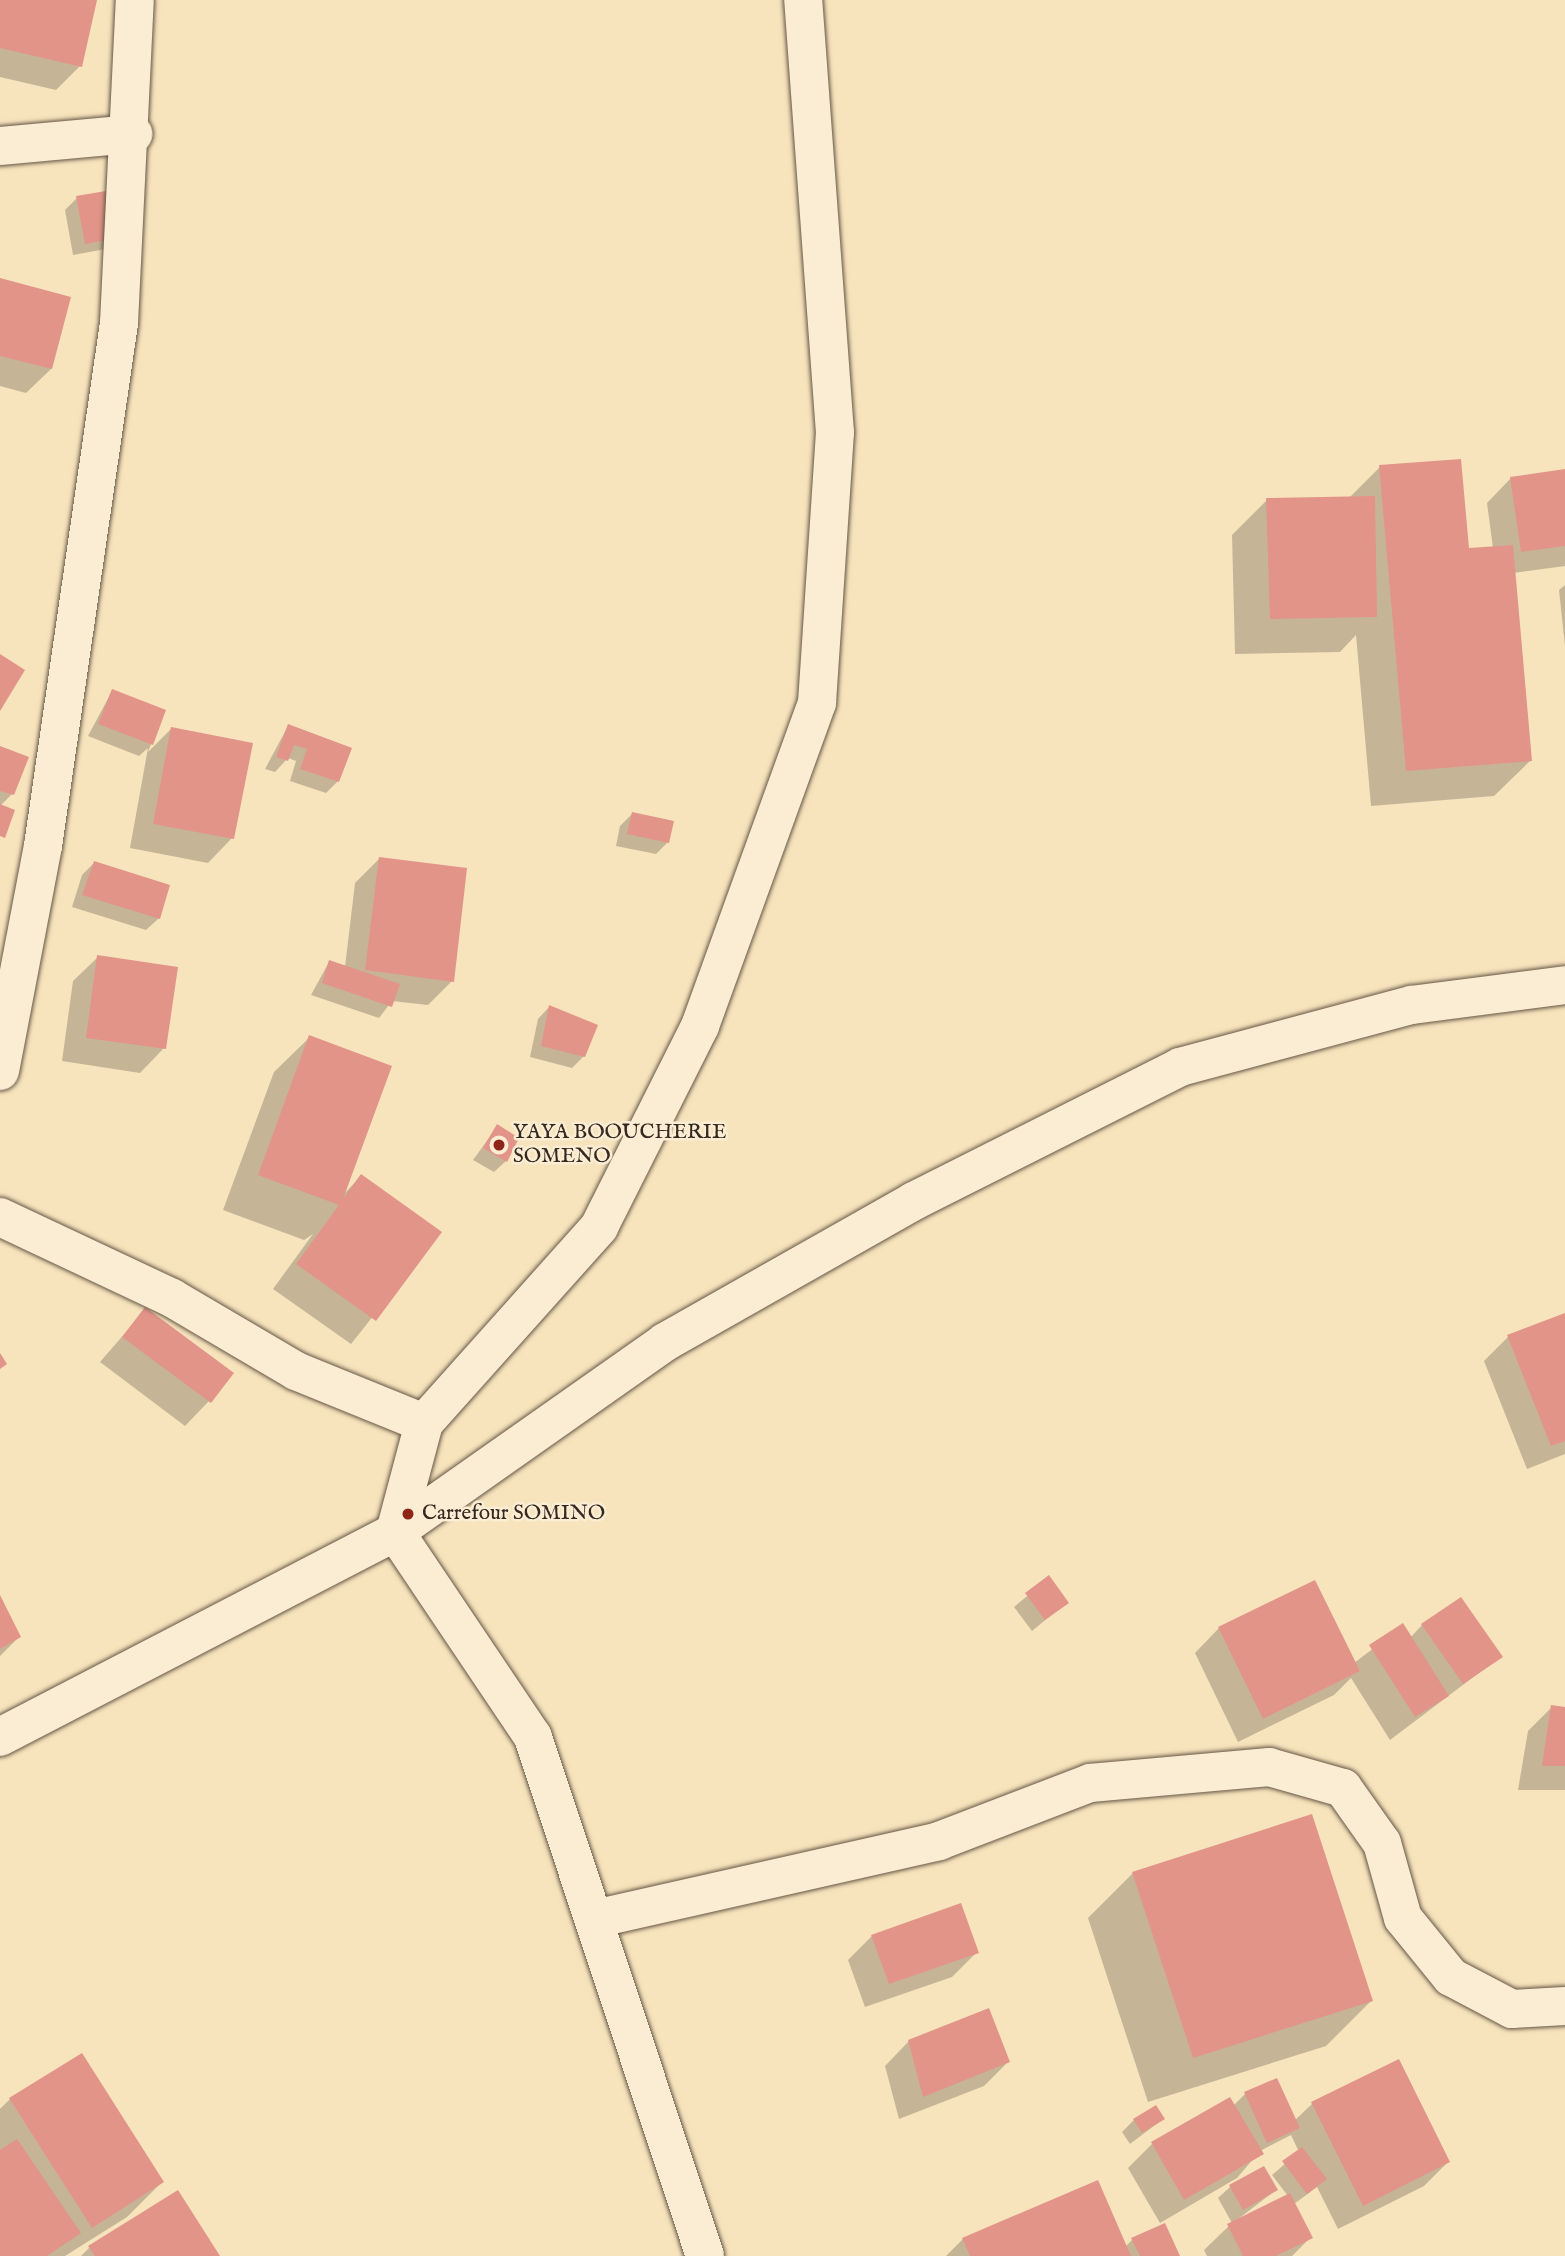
<!DOCTYPE html>
<html>
<head>
<meta charset="utf-8">
<style>
  body { margin:0 }
  #map { position:relative; width:1565px; height:2256px; overflow:hidden; background:#f7e3bc; font-family:"IM FELL English",serif }
  div>[style] { position:absolute }
  [style*='--x'] { left:calc(var(--x)*1px); top:calc(var(--y)*1px); width:calc(var(--w)*1px); rotate:calc(var(--a)*1deg) }
  .shadow>* { inset:0; background:#0003 }
  .building>* { inset:0; background:#e29489 }
  .roads { filter:drop-shadow(0 0 2px #665746) drop-shadow(0 0 2px #665746) }
  .street>* { height:38px; margin:-19px; padding:0 19px; transform-origin:19px; border-radius:19px; background:#faedd3 }
  .secondary>* { height:38px; margin:-19px; padding:0 19px; transform-origin:19px; border-radius:19px; background:#faedd3 }
  .dots>* { width:19px; height:19px; translate:-50% -50%; box-sizing:border-box; border:4px solid #faedd3; border-radius:50% }
  span { translate:-50% -50%; white-space:nowrap; text-align:center; line-height:1.15; -webkit-text-stroke:5px #faedd3; paint-order:stroke }
  .poi-label { font-size:21px; color:#35281e }
  .left { translate:0 -50%; text-align:left }
</style>
</head>
<body>
<div id="map">
  <div class="shadow">
    <i style="clip-path:polygon(0 0,95px 0,80px 66px,56px 90px,0 77px)"></i>
    <i style="clip-path:polygon(110px 192px,106px 249px,73px 255px,65px 210px,77px 198px)"></i>
    <i style="clip-path:polygon(0 280px,51px 369px,26px 393px,0 386px)"></i>
    <i style="clip-path:polygon(1380px 467px,1467px 550px,1493px 548px,1487px 503px,1511px 478px,1565px 471px,1565px 566px,1513px 573px,1530px 761px,1494px 796px,1371px 806px,1356px 635px,1340px 652px,1235px 654px,1232px 535px,1267px 500px,1349px 498px)"></i>
    <i style="clip-path:polygon(1565px 585px,1565px 646px,1559px 590px)"></i>
    <i style="clip-path:polygon(112px 691px,164px 711px,148px 752px,171px 729px,232px 838px,208px 863px,130px 848px,148px 748px,139px 756px,88px 736px)"></i>
    <i style="clip-path:polygon(288px 726px,338px 781px,326px 793px,290px 781px,296px 761px,288px 758px,275px 772px,265px 769px)"></i>
    <i style="clip-path:polygon(0 748px,12px 794px,0 806px,0 840px)"></i>
    <i style="clip-path:polygon(632px 814px,668px 842px,656px 854px,616px 846px,620px 826px)"></i>
    <i style="clip-path:polygon(379px 859px,452px 981px,428px 1005px,392px 1001px,379px 1018px,311px 995px,329px 962px,345px 967px,355px 883px)"></i>
    <i style="clip-path:polygon(94px 863px,168px 886px,158px 919px,146px 930px,72px 907px,82px 875px)"></i>
    <i style="clip-path:polygon(98px 957px,164px 1048px,140px 1073px,62px 1061px,73px 981px)"></i>
    <i style="clip-path:polygon(549px 1007px,584px 1056px,572px 1068px,530px 1057px,538px 1019px)"></i>
    <i style="clip-path:polygon(310px 1037px,343px 1195px,361px 1176px,439px 1233px,351px 1344px,273px 1289px,313px 1234px,304px 1240px,223px 1210px,274px 1072px)"></i>
    <i style="clip-path:polygon(497px 1127px,506px 1161px,494px 1172px,473px 1160px)"></i>
    <i style="clip-path:polygon(146px 1309px,209px 1401px,185px 1426px,100px 1362px)"></i>
    <i style="clip-path:polygon(1565px 1315px,1565px 1454px,1527px 1469px,1484px 1361px,1508px 1337px)"></i>
    <i style="clip-path:polygon(1049px 1578px,1066px 1603px,1032px 1631px,1014px 1607px)"></i>
    <i style="clip-path:polygon(0 1599px,19px 1637px,0 1656px)"></i>
    <i style="clip-path:polygon(1422px 1625px,1500px 1657px,1390px 1740px,1351px 1678px,1334px 1695px,1238px 1742px,1195px 1653px,1219px 1628px,1354px 1663px,1403px 1626px,1410px 1638px)"></i>
    <i style="clip-path:polygon(1552px 1707px,1565px 1709px,1565px 1790px,1518px 1790px,1528px 1731px)"></i>
    <i style="clip-path:polygon(1133px 1873px,1371px 2001px,1326px 2046px,1148px 2102px,1088px 1918px)"></i>
    <i style="clip-path:polygon(872px 1936px,977px 1952px,952px 1977px,865px 2007px,848px 1960px)"></i>
    <i style="clip-path:polygon(909px 2041px,1008px 2062px,984px 2086px,899px 2119px,885px 2066px)"></i>
    <i style="clip-path:polygon(1398px 2061px,1448px 2162px,1424px 2186px,1338px 2229px,1317px 2187px,1294px 2204px,1311px 2237px,1292px 2256px,1207px 2256px,1204px 2250px,1232px 2223px,1218px 2198px,1230px 2187px,1276px 2190px,1233px 2223px,1288px 2196px,1272px 2175px,1299px 2152px,1291px 2135px,1260px 2151px,1237px 2178px,1160px 2223px,1128px 2168px,1152px 2144px,1229px 2099px,1233px 2106px,1245px 2094px,1294px 2121px,1312px 2104px)"></i>
    <i style="clip-path:polygon(10px 2099px,162px 2182px,127px 2217px,65px 2256px,0 2256px,0 2109px)"></i>
    <i style="clip-path:polygon(1163px 2119px,1130px 2144px,1122px 2132px,1134px 2120px)"></i>
    <i style="clip-path:polygon(963px 2239px,1125px 2247px,1132px 2240px,1178px 2256px,946px 2256px)"></i>
    <i style="clip-path:polygon(90px 2247px,218px 2256px,81px 2256px)"></i>
  </div>
  <div class="building">
    <i style="clip-path:polygon(0 0,97px 0,82px 67px,0 48px)"></i>
    <i style="clip-path:polygon(112px 190px,119px 238px,85px 244px,76px 196px)"></i>
    <i style="clip-path:polygon(0 278px,71px 297px,52px 369px,0 356px)"></i>
    <i style="clip-path:polygon(1461px 459px,1469px 548px,1513px 545px,1532px 761px,1406px 771px,1379px 465px)"></i>
    <i style="clip-path:polygon(1565px 469px,1565px 546px,1521px 552px,1510px 477px)"></i>
    <i style="clip-path:polygon(1375px 496px,1377px 617px,1270px 619px,1266px 498px)"></i>
    <i style="clip-path:polygon(0 654px,25px 670px,0 711px)"></i>
    <i style="clip-path:polygon(112px 689px,166px 710px,153px 745px,98px 724px)"></i>
    <i style="clip-path:polygon(288px 724px,352px 748px,339px 782px,300px 769px,307px 749px,294px 745px,288px 761px,276px 757px)"></i>
    <i style="clip-path:polygon(171px 727px,253px 743px,234px 839px,153px 824px)"></i>
    <i style="clip-path:polygon(0 746px,29px 757px,14px 795px,0 791px)"></i>
    <i style="clip-path:polygon(0 804px,15px 810px,5px 838px,0 836px)"></i>
    <i style="clip-path:polygon(632px 812px,674px 821px,669px 843px,627px 834px)"></i>
    <i style="clip-path:polygon(379px 857px,467px 868px,454px 982px,365px 970px)"></i>
    <i style="clip-path:polygon(94px 861px,170px 885px,160px 919px,82px 895px)"></i>
    <i style="clip-path:polygon(97px 955px,178px 967px,166px 1049px,86px 1038px)"></i>
    <i style="clip-path:polygon(329px 960px,400px 984px,392px 1007px,322px 983px)"></i>
    <i style="clip-path:polygon(549px 1005px,598px 1025px,585px 1057px,541px 1046px)"></i>
    <i style="clip-path:polygon(309px 1035px,392px 1066px,343px 1199px,361px 1174px,442px 1232px,376px 1321px,296px 1264px,339px 1205px,258px 1175px)"></i>
    <i style="clip-path:polygon(497px 1124px,519px 1138px,507px 1162px,483px 1148px)"></i>
    <i style="clip-path:polygon(145px 1307px,234px 1373px,211px 1403px,122px 1337px)"></i>
    <i style="clip-path:polygon(1565px 1313px,1565px 1441px,1551px 1446px,1507px 1335px)"></i>
    <i style="clip-path:polygon(0 1353px,7px 1364px,0 1369px)"></i>
    <i style="clip-path:polygon(1049px 1575px,1069px 1603px,1045px 1620px,1025px 1593px)"></i>
    <i style="clip-path:polygon(1315px 1580px,1360px 1671px,1263px 1719px,1218px 1627px)"></i>
    <i style="clip-path:polygon(0 1595px,21px 1637px,0 1649px)"></i>
    <i style="clip-path:polygon(1461px 1597px,1503px 1657px,1463px 1684px,1421px 1624px)"></i>
    <i style="clip-path:polygon(1403px 1623px,1449px 1696px,1415px 1717px,1369px 1645px)"></i>
    <i style="clip-path:polygon(1551px 1705px,1565px 1707px,1565px 1766px,1542px 1766px)"></i>
    <i style="clip-path:polygon(1312px 1814px,1373px 2001px,1193px 2058px,1132px 1872px)"></i>
    <i style="clip-path:polygon(961px 1903px,979px 1953px,889px 1984px,871px 1935px)"></i>
    <i style="clip-path:polygon(989px 2008px,1010px 2062px,923px 2097px,908px 2040px)"></i>
    <i style="clip-path:polygon(82px 2053px,164px 2182px,92px 2228px,9px 2098px)"></i>
    <i style="clip-path:polygon(1399px 2059px,1450px 2162px,1363px 2206px,1311px 2102px)"></i>
    <i style="clip-path:polygon(1277px 2078px,1300px 2128px,1267px 2143px,1244px 2092px)"></i>
    <i style="clip-path:polygon(1230px 2097px,1264px 2154px,1184px 2200px,1151px 2142px)"></i>
    <i style="clip-path:polygon(1156px 2105px,1165px 2119px,1142px 2133px,1133px 2119px)"></i>
    <i style="clip-path:polygon(17px 2139px,81px 2233px,47px 2256px,0 2256px,0 2150px)"></i>
    <i style="clip-path:polygon(1302px 2147px,1327px 2179px,1307px 2194px,1282px 2161px)"></i>
    <i style="clip-path:polygon(1264px 2166px,1278px 2190px,1243px 2210px,1229px 2185px)"></i>
    <i style="clip-path:polygon(1098px 2180px,1131px 2256px,970px 2256px,962px 2238px)"></i>
    <i style="clip-path:polygon(178px 2190px,220px 2256px,95px 2256px,88px 2246px)"></i>
    <i style="clip-path:polygon(1290px 2193px,1313px 2238px,1276px 2256px,1243px 2256px,1227px 2224px)"></i>
    <i style="clip-path:polygon(1165px 2223px,1180px 2256px,1140px 2256px,1131px 2238px)"></i>
  </div>
  <div class="roads">
    <div class="street">
      <i style="--x:0;--y:146;--w:134;--a:-5.2"></i>
      <i style="--x:0;--y:1071;--w:229;--a:-79.2"></i>
      <i style="--x:43;--y:846;--w:528;--a:-81.73"></i>
      <i style="--x:119;--y:323;--w:323;--a:-87.2"></i>
      <i style="--x:0;--y:1217;--w:190;--a:25.2"></i>
      <i style="--x:172;--y:1298;--w:144;--a:30.5"></i>
      <i style="--x:296;--y:1371;--w:138;--a:22.1"></i>
      <i style="--x:594;--y:1919;--w:354;--a:-12.7"></i>
      <i style="--x:939;--y:1841;--w:162;--a:-21"></i>
      <i style="--x:1090;--y:1783;--w:180;--a:-5.1"></i>
      <i style="--x:1269;--y:1767;--w:77;--a:15.8"></i>
      <i style="--x:1343;--y:1788;--w:67;--a:54.7"></i>
      <i style="--x:1382;--y:1843;--w:78;--a:74.4"></i>
      <i style="--x:1403;--y:1918;--w:76;--a:50.9"></i>
      <i style="--x:1451;--y:1977;--w:69;--a:27.7"></i>
      <i style="--x:1512;--y:2009;--w:53;--a:-3.2"></i>
    </div>
    <div class="secondary">
      <i style="--x:0;--y:1737;--w:445;--a:-27.4"></i>
      <i style="--x:395;--y:1532;--w:330;--a:-35.1"></i>
      <i style="--x:665;--y:1342;--w:286;--a:-29.5"></i>
      <i style="--x:914;--y:1201;--w:298;--a:-26.7"></i>
      <i style="--x:1180;--y:1067;--w:240;--a:-15"></i>
      <i style="--x:1412;--y:1005;--w:154;--a:-7.4"></i>
      <i style="--x:705;--y:2256;--w:547;--a:-108.34"></i>
      <i style="--x:533;--y:1737;--w:247;--a:-123.9"></i>
      <i style="--x:395;--y:1532;--w:113;--a:-75.1"></i>
      <i style="--x:424;--y:1423;--w:263;--a:-48.2"></i>
      <i style="--x:599;--y:1227;--w:225;--a:-63.3"></i>
      <i style="--x:700;--y:1026;--w:344;--a:-70.1"></i>
      <i style="--x:817;--y:703;--w:271;--a:-86.2"></i>
      <i style="--x:835;--y:433;--w:434;--a:-94.2"></i>
    </div>
  </div>
  <div class="dots">
    <i style="left:499px;top:1145px;background:#8f2418"></i>
    <i style="left:408px;top:1514px;background:#8f2418"></i>
  </div>
  <div class="poi-label">
    <span class="left" style="left:513px;top:1145px">YAYA BOOUCHERIE<br>SOMENO</span>
    <span class="left" style="left:422px;top:1514px">Carrefour SOMINO</span>
  </div>
</div>
</body>
</html>
